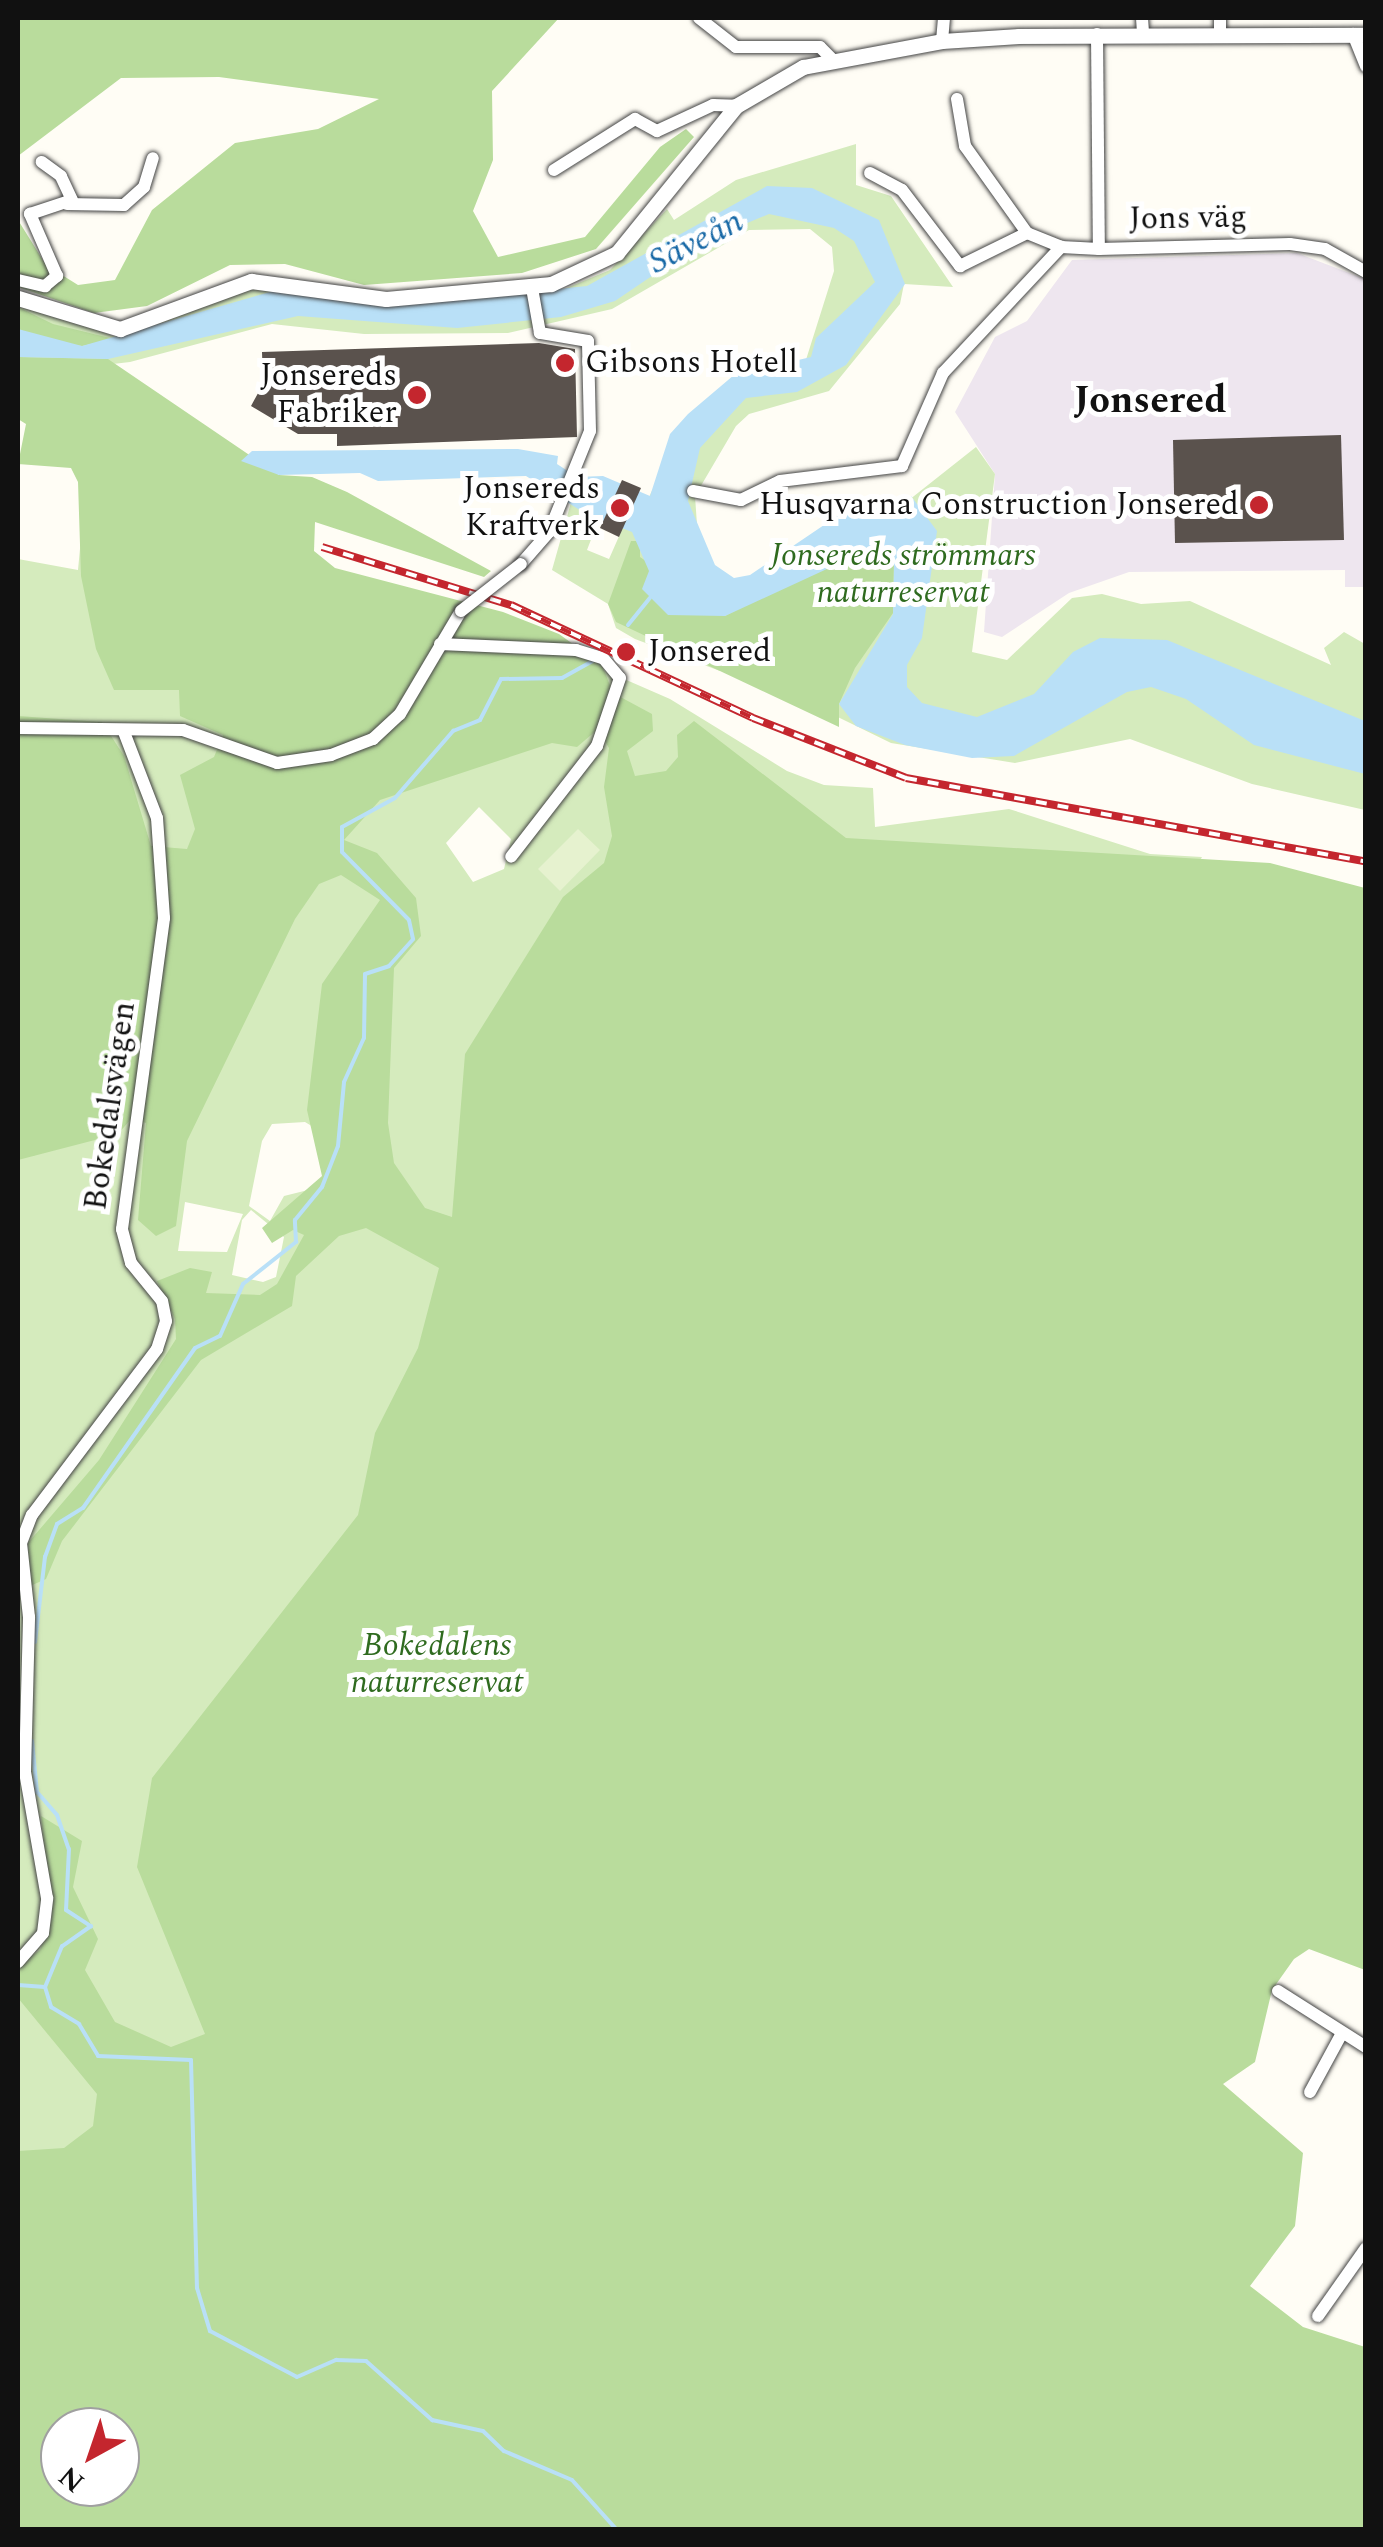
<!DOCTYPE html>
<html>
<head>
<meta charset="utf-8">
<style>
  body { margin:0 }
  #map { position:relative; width:1383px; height:2547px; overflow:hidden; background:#fffdf5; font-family:Spectral,serif }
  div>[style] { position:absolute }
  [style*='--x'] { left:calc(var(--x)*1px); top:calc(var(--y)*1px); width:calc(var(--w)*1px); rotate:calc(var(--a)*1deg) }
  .industrial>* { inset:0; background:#eee6ef }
  .green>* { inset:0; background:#d5ebbd }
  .forest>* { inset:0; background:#b9dc9c }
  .pitch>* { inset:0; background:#e6f2cf }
  .water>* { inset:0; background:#b9e0f7 }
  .stream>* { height:4px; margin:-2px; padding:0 2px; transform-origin:2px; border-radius:2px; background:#b9e0f7 }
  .building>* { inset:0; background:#5a524d }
  .roads { filter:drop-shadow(0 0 2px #444) drop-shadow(0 0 2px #444) }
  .minor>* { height:12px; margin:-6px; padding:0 6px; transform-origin:6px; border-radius:6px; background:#fff }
  .tertiary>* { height:15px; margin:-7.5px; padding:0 7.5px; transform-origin:7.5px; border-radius:7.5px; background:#fff }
  .rail>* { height:8px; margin-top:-4px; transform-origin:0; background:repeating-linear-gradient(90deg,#fff 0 11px,#c4262e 0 22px); box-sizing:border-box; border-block:2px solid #c4262e }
  .bridges { filter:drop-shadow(0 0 2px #444) drop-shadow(0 0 2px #444) }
  .minor-bridge>* { height:12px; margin:-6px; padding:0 6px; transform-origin:6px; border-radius:6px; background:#fff }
  .dots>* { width:28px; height:28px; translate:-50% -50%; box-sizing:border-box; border:5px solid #fff; border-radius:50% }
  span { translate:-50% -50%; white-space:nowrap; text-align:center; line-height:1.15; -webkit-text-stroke:10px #fff; paint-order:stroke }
  .street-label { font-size:32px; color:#111 }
  .poi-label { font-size:32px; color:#111 }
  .left { translate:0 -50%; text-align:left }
  .right { translate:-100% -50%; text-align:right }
  .park-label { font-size:32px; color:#2f6b1f; font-style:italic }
  .water-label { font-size:35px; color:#1768a6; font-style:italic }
  .quarter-label { font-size:38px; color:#111; font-weight:700 }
  .frame { position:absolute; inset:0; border:20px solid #111; pointer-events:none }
  .north { position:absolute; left:40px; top:2407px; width:100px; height:100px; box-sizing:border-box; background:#fff; border:2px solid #a0a0a0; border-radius:50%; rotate:220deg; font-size:28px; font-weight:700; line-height:40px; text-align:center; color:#111 }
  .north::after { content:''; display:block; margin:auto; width:35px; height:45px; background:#c4262e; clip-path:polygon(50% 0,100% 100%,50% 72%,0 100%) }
</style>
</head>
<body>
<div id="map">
  <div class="industrial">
    <i style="clip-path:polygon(1297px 253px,1365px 279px,1365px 587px,1345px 587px,1345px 570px,1129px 572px,1069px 593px,1002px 637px,984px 632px,995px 474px,955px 412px,995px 337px,1027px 321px,1072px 260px)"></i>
  </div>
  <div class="green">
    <i style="clip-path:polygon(856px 144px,856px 185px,891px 196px,953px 287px,904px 284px,900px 304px,829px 391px,749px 414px,736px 426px,695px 496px,698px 539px,712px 571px,745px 588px,909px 500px,976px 447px,995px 474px,972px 652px,1007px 660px,1072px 598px,1102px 594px,1141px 604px,1190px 601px,1331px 665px,1324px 648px,1344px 632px,1365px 644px,1365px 810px,1252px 784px,1130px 739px,1015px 763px,891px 743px,717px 658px,720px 671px,635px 639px,616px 628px,608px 604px,552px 570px,572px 499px,597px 524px,587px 550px,609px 559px,624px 525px,634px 529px,683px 425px,804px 366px,834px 271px,832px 247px,810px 229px,749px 230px,612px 309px,508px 333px,364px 334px,272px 324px,130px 362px,18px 375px,18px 301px,116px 337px,252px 287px,363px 306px,552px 294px,610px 270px,667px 209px,674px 220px,736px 180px)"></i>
    <i style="clip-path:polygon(evenodd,88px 464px,300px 568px,537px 641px,670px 699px,787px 771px,824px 785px,873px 788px,875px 827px,1009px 809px,1150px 854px,1202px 857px,1153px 948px,553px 2333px,18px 2529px,18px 559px,78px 570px,88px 464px,479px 807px,511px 839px,504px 869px,473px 882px,446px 843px,479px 807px,88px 464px,305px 1122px,343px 1145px,316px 1188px,284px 1196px,270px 1221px,249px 1206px,262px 1141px,272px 1124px,305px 1122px,88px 464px,185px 1202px,243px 1214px,227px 1252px,178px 1251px,185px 1202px,88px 464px,251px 1210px,284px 1237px,276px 1277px,263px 1282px,232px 1275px,242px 1220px,251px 1210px,88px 464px,60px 2427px,120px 2427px,120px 2487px,60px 2487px,60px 2427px)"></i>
  </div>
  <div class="forest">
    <i style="clip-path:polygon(18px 18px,559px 18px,492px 91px,493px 160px,473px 211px,498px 257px,585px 237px,660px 147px,686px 129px,694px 137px,596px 249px,522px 273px,364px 285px,285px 264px,230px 265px,147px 306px,94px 313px,18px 287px,18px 220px,46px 265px,78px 285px,115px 280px,152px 210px,235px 143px,318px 129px,379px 99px,219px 77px,121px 78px,18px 156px)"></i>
    <i style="clip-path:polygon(18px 307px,53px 324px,114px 339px,82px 346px,47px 341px,18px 329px)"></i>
    <i style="clip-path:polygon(evenodd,18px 357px,108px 359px,279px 475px,312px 477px,347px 492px,491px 571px,484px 577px,315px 522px,314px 551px,335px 568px,503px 612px,559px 634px,602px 665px,613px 693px,652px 714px,653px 731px,627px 751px,635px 776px,666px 771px,678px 757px,677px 735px,694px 721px,846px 838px,1270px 863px,1365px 888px,1365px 1970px,1309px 1949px,1294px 1959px,1272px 1990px,1255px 2062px,1223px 2084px,1303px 2153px,1295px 2226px,1250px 2286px,1303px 2327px,1365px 2347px,1365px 2529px,18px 2529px,18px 2151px,64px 2148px,93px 2126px,97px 2094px,18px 1998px,18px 1966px,40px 1950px,52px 1918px,41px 1816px,82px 1841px,73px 1887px,98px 1939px,85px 1970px,115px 2022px,171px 2047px,205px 2034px,137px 1867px,152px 1778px,358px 1515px,375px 1433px,418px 1348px,439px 1268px,366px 1228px,339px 1236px,296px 1276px,292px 1306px,201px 1360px,62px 1541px,46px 1579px,30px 1586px,28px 1543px,99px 1460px,176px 1339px,175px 1319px,157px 1281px,190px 1268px,212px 1272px,206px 1293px,260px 1295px,277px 1284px,304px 1235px,293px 1230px,272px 1243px,262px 1228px,322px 1176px,307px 1110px,322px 984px,380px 900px,341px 875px,319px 884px,295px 919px,187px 1141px,176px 1226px,156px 1236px,138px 1220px,146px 1123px,131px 1119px,118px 1134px,18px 1160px,18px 716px,102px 722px,124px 756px,151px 846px,187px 849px,195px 829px,180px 775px,214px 757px,223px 735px,180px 716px,179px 690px,114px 690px,96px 649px,81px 576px,78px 482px,71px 468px,18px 464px,26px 424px,18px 419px,18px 357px,598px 729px,609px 748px,604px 787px,612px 836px,604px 863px,563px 897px,465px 1054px,452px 1217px,425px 1208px,394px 1163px,388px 1123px,394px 968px,421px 936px,416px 898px,377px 853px,344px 840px,380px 800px,552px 743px,577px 747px,598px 729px,18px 357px,60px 2427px,120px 2427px,120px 2487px,60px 2487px,60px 2427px)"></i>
    <i style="clip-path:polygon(631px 541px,640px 541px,640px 557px,725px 616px,827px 563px,855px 556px,894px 564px,893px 613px,855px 668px,839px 704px,839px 727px,616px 622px,608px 604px)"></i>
  </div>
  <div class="pitch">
    <i style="clip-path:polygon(578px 829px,600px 850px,560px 891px,538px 869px)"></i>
  </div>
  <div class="water">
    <i style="clip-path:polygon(767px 186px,812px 188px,879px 220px,905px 284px,846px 365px,797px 392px,746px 398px,700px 448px,688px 501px,715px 565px,734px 578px,750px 575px,858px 502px,911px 496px,937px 531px,922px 638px,907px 665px,907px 687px,922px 703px,977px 717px,1034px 694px,1073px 652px,1100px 638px,1167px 640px,1365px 721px,1365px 774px,1254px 745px,1186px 699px,1151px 687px,1127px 692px,1014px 756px,972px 758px,905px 745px,856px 726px,839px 704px,893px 614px,894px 564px,855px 556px,725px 616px,668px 615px,642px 589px,649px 571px,632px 532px,586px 514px,526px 476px,378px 481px,360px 473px,279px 475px,241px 461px,252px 451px,518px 449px,558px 456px,557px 464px,577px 477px,603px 476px,650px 496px,670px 434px,688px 414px,734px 375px,811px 357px,816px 338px,875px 282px,854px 241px,834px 228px,769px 214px,702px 242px,615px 301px,561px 317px,457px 328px,298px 316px,108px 359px,18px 357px,18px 329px,82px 346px,277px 290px,398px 305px,587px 286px)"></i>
  </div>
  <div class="stream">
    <i style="--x:628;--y:625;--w:35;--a:-51"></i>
    <i style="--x:35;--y:1642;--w:86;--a:-83.3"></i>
    <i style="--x:45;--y:1557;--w:35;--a:-70"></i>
    <i style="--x:57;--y:1524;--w:31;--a:-32"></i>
    <i style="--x:83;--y:1508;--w:195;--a:-55"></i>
    <i style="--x:195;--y:1348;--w:28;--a:-26"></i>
    <i style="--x:220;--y:1336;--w:57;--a:-66.1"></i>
    <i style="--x:243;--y:1284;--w:68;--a:-38.4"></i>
    <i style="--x:296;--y:1242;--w:22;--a:-93"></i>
    <i style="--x:295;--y:1220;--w:43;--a:-50.7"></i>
    <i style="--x:322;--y:1187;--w:44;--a:-68.7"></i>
    <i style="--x:338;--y:1146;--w:64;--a:-84.6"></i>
    <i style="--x:344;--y:1082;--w:48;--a:-65.6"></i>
    <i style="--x:364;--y:1038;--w:64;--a:-89.1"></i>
    <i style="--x:365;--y:974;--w:25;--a:-18"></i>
    <i style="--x:389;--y:966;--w:36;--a:-48"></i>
    <i style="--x:413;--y:939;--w:19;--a:-102"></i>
    <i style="--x:409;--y:920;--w:95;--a:-134.6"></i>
    <i style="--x:342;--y:852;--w:25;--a:-90"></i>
    <i style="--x:342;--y:827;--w:60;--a:-28.7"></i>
    <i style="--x:395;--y:798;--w:89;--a:-49.1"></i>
    <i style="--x:453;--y:731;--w:29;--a:-22"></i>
    <i style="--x:480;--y:720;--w:46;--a:-62.9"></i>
    <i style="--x:501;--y:679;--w:61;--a:-0.9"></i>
    <i style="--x:562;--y:678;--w:35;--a:-29"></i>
    <i style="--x:32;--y:1741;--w:51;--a:84.4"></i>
    <i style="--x:37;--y:1792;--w:30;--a:49"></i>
    <i style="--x:57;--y:1815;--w:36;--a:71"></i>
    <i style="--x:69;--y:1849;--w:61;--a:92.8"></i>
    <i style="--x:66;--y:1910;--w:30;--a:33"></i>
    <i style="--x:91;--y:1926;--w:35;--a:145"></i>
    <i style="--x:62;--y:1946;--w:44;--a:112.5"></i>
    <i style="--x:45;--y:1987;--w:21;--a:73"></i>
    <i style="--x:51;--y:2007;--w:33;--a:31"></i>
    <i style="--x:79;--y:2024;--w:37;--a:59"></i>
    <i style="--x:98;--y:2056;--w:93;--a:2.5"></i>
    <i style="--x:191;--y:2060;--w:228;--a:88.5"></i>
    <i style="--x:197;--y:2288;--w:45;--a:73.2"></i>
    <i style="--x:210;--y:2331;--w:98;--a:27.9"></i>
    <i style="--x:297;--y:2377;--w:43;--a:-23.6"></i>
    <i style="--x:336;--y:2360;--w:30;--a:2"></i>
    <i style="--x:366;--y:2361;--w:89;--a:41.8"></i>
    <i style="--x:432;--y:2420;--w:52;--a:12.2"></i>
    <i style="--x:483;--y:2431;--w:29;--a:44"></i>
    <i style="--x:504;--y:2451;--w:74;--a:23.1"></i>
    <i style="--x:572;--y:2480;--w:67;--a:48"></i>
    <i style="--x:18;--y:1985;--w:27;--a:4"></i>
  </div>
  <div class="building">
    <i style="clip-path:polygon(539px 343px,575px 349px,577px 437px,337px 446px,337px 434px,298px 434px,251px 406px,263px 384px,262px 352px)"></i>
    <i style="clip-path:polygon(1341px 435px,1344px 540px,1175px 543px,1173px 440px)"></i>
    <i style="clip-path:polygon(622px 480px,641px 488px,619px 537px,600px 528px)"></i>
  </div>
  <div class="roads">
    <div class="minor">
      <i style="--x:699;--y:18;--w:47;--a:38.1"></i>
      <i style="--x:736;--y:47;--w:84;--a:0"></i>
      <i style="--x:820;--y:47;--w:20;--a:45"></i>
      <i style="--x:1142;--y:18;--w:16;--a:86"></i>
      <i style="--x:1220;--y:18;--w:13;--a:90"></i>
      <i style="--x:1097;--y:34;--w:215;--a:89.5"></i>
      <i style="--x:1099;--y:249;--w:191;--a:-1.5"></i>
      <i style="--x:1290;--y:244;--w:35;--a:8"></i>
      <i style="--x:1325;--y:249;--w:47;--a:29.3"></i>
      <i style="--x:1353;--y:34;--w:35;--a:68"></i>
      <i style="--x:942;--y:41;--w:23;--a:-85"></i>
      <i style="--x:957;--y:99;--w:48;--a:80.3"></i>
      <i style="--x:965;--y:146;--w:107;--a:54.5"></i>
      <i style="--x:1027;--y:233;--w:37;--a:22"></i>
      <i style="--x:1061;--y:247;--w:38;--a:3"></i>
      <i style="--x:554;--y:170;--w:96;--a:-32.2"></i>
      <i style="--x:635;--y:119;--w:25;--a:29"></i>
      <i style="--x:657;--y:131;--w:62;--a:-24.9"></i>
      <i style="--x:713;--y:105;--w:23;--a:2"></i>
      <i style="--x:870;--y:173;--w:36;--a:28"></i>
      <i style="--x:902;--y:190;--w:96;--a:52.7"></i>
      <i style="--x:960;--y:266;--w:75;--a:-26.2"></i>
      <i style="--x:67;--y:204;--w:57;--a:1"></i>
      <i style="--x:124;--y:205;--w:27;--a:-42"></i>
      <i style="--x:144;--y:187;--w:30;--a:-73"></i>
      <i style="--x:18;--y:280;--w:28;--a:13"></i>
      <i style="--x:45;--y:286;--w:16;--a:-40"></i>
      <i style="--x:57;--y:276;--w:68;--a:-113.5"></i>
      <i style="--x:30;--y:214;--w:44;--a:-18.4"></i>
      <i style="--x:72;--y:200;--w:26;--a:-115"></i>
      <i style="--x:61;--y:176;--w:24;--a:-144"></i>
      <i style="--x:693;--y:491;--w:49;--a:10.6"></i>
      <i style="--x:741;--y:500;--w:43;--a:-26"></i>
      <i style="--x:780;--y:481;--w:123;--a:-7"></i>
      <i style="--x:902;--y:466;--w:102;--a:-66.2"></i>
      <i style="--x:943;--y:373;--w:173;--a:-46.9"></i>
      <i style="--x:521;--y:564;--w:43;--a:-48.8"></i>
      <i style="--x:549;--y:532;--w:109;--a:-67.9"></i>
      <i style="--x:590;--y:431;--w:90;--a:-91.3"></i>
      <i style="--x:588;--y:341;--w:49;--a:-170.5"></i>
      <i style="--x:540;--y:333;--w:46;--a:-100.1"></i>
      <i style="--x:440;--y:644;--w:136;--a:2.5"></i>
      <i style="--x:576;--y:650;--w:28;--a:17"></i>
      <i style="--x:603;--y:658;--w:26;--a:50"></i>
      <i style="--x:620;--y:678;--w:72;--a:108.7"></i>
      <i style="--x:597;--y:746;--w:140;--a:127.8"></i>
      <i style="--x:18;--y:728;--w:165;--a:0.7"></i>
      <i style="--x:183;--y:730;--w:100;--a:19.3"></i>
      <i style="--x:277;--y:763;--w:55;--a:-8.4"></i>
      <i style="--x:331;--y:755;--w:45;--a:-20.9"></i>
      <i style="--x:373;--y:739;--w:37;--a:-43"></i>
      <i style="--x:400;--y:714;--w:120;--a:-59.4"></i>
      <i style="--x:18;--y:1962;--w:38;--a:-49"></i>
      <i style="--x:43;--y:1933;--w:35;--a:-83"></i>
      <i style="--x:47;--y:1898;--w:128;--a:-99.9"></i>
      <i style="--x:25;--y:1772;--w:155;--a:-88.5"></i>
      <i style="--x:29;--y:1617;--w:74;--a:-96.2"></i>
      <i style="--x:21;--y:1543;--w:30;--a:-69"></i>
      <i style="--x:32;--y:1515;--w:208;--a:-53"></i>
      <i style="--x:157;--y:1349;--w:29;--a:-72"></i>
      <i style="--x:166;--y:1321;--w:20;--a:-101"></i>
      <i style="--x:162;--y:1301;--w:49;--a:-129.2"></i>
      <i style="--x:131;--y:1263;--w:35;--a:-105"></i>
      <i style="--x:122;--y:1229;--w:314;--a:-82.3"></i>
      <i style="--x:164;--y:918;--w:100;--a:-94"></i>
      <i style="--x:157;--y:818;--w:92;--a:-111"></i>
      <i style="--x:1278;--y:1991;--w:104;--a:32.5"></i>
      <i style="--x:1310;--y:2092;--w:65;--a:-61.5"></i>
      <i style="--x:1318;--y:2316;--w:83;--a:-54.8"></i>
    </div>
    <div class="tertiary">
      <i style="--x:18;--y:298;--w:107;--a:16.9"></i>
      <i style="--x:120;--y:329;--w:140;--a:-20.1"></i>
      <i style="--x:251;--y:281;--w:136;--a:7.6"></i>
      <i style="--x:386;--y:299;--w:166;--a:-5.2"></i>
      <i style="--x:551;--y:284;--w:73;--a:-25.2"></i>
      <i style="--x:617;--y:253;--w:189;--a:-51"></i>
      <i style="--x:736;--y:106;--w:78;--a:-30.2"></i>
      <i style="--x:803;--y:67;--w:141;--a:-10.6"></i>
      <i style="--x:942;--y:41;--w:77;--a:-3.7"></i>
      <i style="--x:1019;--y:36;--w:347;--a:-0.2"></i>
    </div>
  </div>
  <div class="rail">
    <i style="--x:322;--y:547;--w:198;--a:17.1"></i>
    <i style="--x:511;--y:605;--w:267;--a:25"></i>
    <i style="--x:753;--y:718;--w:164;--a:21.4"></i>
    <i style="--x:906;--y:778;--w:468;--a:10.3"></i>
  </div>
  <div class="bridges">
    <div class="minor-bridge">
      <i style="--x:461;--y:611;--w:76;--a:-38.1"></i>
    </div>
  </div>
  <div class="dots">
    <i style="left:565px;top:363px;background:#c4262e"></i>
    <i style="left:417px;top:395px;background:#c4262e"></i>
    <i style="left:1259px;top:505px;background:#c4262e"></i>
    <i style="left:620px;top:508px;background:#c4262e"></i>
    <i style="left:626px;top:652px;background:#c4262e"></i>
  </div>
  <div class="street-label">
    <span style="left:1188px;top:219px;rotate:-1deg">Jons väg</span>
    <span style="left:111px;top:1106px;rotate:-82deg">Bokedalsvägen</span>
  </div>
  <div class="poi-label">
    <span class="left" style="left:585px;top:363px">Gibsons Hotell</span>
    <span class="right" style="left:397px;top:395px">Jonsereds<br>Fabriker</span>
    <span class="right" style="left:600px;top:508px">Jonsereds<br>Kraftverk</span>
    <span class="right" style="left:1239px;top:505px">Husqvarna Construction Jonsered</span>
    <span class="left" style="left:648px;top:652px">Jonsered</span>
  </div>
  <div class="park-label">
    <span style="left:903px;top:575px">Jonsereds strömmars<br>naturreservat</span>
    <span style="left:437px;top:1665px">Bokedalens<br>naturreservat</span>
  </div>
  <div class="water-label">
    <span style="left:696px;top:242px;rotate:-27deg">Säveån</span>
  </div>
  <div class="quarter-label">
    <span style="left:1150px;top:402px">Jonsered</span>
  </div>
  <div class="frame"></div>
  <div class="north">N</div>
</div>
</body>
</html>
